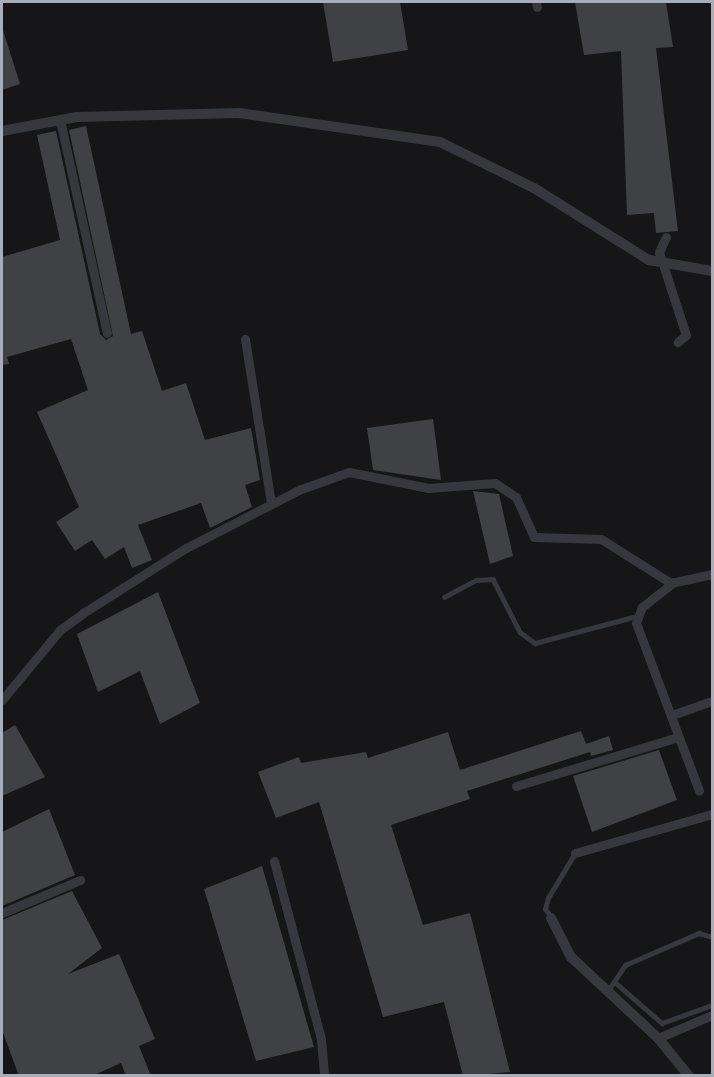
<!DOCTYPE html>
<html>
<head>
<meta charset="utf-8">
<style>
  body { margin:0 }
  #map { position:relative; width:714px; height:1077px; overflow:hidden; background:#161618; font-family:Quicksand,sans-serif }
  div>[style] { position:absolute }
  [style*='--x'] { left:calc(var(--x)*1px); top:calc(var(--y)*1px); width:calc(var(--w)*1px); rotate:calc(var(--a)*1deg) }
  .building>* { inset:0; background:#404145 }
  .service>* { height:4.5px; margin:-2.25px; padding:0 2.25px; transform-origin:2.25px; border-radius:2.25px; background:#37383d }
  .minor>* { height:9px; margin:-4.5px; padding:0 4.5px; transform-origin:4.5px; border-radius:4.5px; background:#37383d }
  .tertiary>* { height:10px; margin:-5px; padding:0 5px; transform-origin:5px; border-radius:5px; background:#37383d }
  span { translate:-50% -50%; white-space:nowrap; text-align:center; line-height:1.15; -webkit-text-stroke:4.5px #111113; paint-order:stroke }
  .frame { position:absolute; inset:0; border:3px solid #a8adb8; pointer-events:none }
</style>
</head>
<body>
<div id="map">
  <div class="building">
    <i style="clip-path:polygon(323px 2px,400px 2px,408px 50px,333px 62px)"></i>
    <i style="clip-path:polygon(575px 2px,666px 2px,673px 47px,656px 48px,678px 231px,656px 233px,654px 213px,627px 215px,621px 51px,584px 55px)"></i>
    <i style="clip-path:polygon(2px 27px,20px 84px,2px 90px)"></i>
    <i style="clip-path:polygon(86px 126px,131px 334px,142px 331px,162px 391px,186px 383px,205px 440px,251px 428px,260px 480px,245px 485px,252px 507px,210px 528px,201px 503px,138px 525px,152px 560px,132px 568px,124px 547px,105px 559px,92px 540px,75px 551px,56px 522px,79px 507px,37px 412px,88px 390px,71px 339px,7px 357px,9px 364px,2px 365px,2px 257px,60px 240px,37px 135px,56px 131px,100px 334px,106px 340px,113px 336px,69px 130px)"></i>
    <i style="clip-path:polygon(433px 419px,441px 480px,373px 470px,367px 428px)"></i>
    <i style="clip-path:polygon(473px 491px,499px 494px,513px 556px,490px 564px)"></i>
    <i style="clip-path:polygon(158px 592px,200px 703px,160px 724px,140px 671px,98px 692px,77px 634px)"></i>
    <i style="clip-path:polygon(15px 725px,45px 777px,2px 796px,2px 733px)"></i>
    <i style="clip-path:polygon(581px 731px,586px 744px,609px 736px,613px 750px,591px 756px,590px 752px,467px 791px,470px 799px,391px 825px,423px 925px,470px 913px,510px 1072px,463px 1076px,444px 1002px,383px 1017px,319px 802px,276px 818px,258px 772px,299px 757px,301px 763px,366px 752px,368px 758px,448px 732px,460px 770px)"></i>
    <i style="clip-path:polygon(659px 750px,677px 800px,592px 832px,573px 776px)"></i>
    <i style="clip-path:polygon(49px 809px,75px 875px,2px 906px,2px 832px)"></i>
    <i style="clip-path:polygon(262px 866px,314px 1047px,256px 1061px,204px 889px)"></i>
    <i style="clip-path:polygon(72px 891px,102px 948px,68px 974px,119px 954px,155px 1039px,139px 1046px,151px 1076px,126px 1076px,121px 1063px,92px 1076px,19px 1076px,2px 1030px,2px 920px)"></i>
  </div>
  <div class="service">
    <i style="--x:444;--y:597;--w:36;--a:-28"></i>
    <i style="--x:476;--y:580;--w:17;--a:-3"></i>
    <i style="--x:493;--y:579;--w:59;--a:63"></i>
    <i style="--x:520;--y:632;--w:19;--a:36"></i>
    <i style="--x:535;--y:643;--w:106;--a:-14.8"></i>
    <i style="--x:551;--y:917;--w:10;--a:-127"></i>
    <i style="--x:545;--y:909;--w:11;--a:-75"></i>
    <i style="--x:548;--y:898;--w:52;--a:-59"></i>
    <i style="--x:617;--y:984;--w:60;--a:40.9"></i>
    <i style="--x:662;--y:1023;--w:53;--a:-19.8"></i>
    <i style="--x:609;--y:989;--w:29;--a:-56"></i>
    <i style="--x:625;--y:965;--w:81;--a:-23.4"></i>
    <i style="--x:699;--y:933;--w:14;--a:17"></i>
  </div>
  <div class="minor">
    <i style="--x:536;--y:2;--w:5;--a:79"></i>
    <i style="--x:60;--y:120;--w:218;--a:77.6"></i>
    <i style="--x:666;--y:237;--w:17;--a:115"></i>
    <i style="--x:659;--y:252;--w:87;--a:72"></i>
    <i style="--x:686;--y:335;--w:11;--a:139"></i>
    <i style="--x:245;--y:339;--w:167;--a:81"></i>
    <i style="--x:674;--y:582;--w:41;--a:142"></i>
    <i style="--x:642;--y:607;--w:17;--a:111"></i>
    <i style="--x:636;--y:623;--w:179;--a:69.4"></i>
    <i style="--x:2;--y:700;--w:91;--a:-50.4"></i>
    <i style="--x:60;--y:630;--w:29;--a:-36"></i>
    <i style="--x:83;--y:613;--w:122;--a:-32.3"></i>
    <i style="--x:186;--y:548;--w:129;--a:-27.2"></i>
    <i style="--x:301;--y:489;--w:51;--a:-19.5"></i>
    <i style="--x:349;--y:472;--w:81;--a:11.4"></i>
    <i style="--x:428;--y:488;--w:67;--a:-4.3"></i>
    <i style="--x:495;--y:483;--w:25;--a:34"></i>
    <i style="--x:516;--y:497;--w:44;--a:65.8"></i>
    <i style="--x:534;--y:537;--w:67;--a:1.7"></i>
    <i style="--x:601;--y:539;--w:83;--a:32.2"></i>
    <i style="--x:671;--y:583;--w:42;--a:-12.4"></i>
    <i style="--x:672;--y:715;--w:42;--a:-19.3"></i>
    <i style="--x:516;--y:786;--w:169;--a:-16.8"></i>
    <i style="--x:575;--y:853;--w:142;--a:-15.9"></i>
    <i style="--x:274;--y:861;--w:184;--a:75.2"></i>
    <i style="--x:321;--y:1039;--w:37;--a:85"></i>
    <i style="--x:2;--y:913;--w:85;--a:-22.9"></i>
    <i style="--x:658;--y:1038;--w:59;--a:-23.1"></i>
  </div>
  <div class="tertiary">
    <i style="--x:2;--y:131;--w:76;--a:-10.6"></i>
    <i style="--x:77;--y:117;--w:162;--a:-1.4"></i>
    <i style="--x:239;--y:113;--w:203;--a:8.2"></i>
    <i style="--x:440;--y:142;--w:105;--a:26.1"></i>
    <i style="--x:534;--y:188;--w:136;--a:32.1"></i>
    <i style="--x:649;--y:260;--w:64;--a:9.9"></i>
    <i style="--x:551;--y:918;--w:44;--a:62.9"></i>
    <i style="--x:571;--y:957;--w:119;--a:43"></i>
    <i style="--x:658;--y:1038;--w:49;--a:50.8"></i>
  </div>
  <div class="frame"></div>
</div>
</body>
</html>
